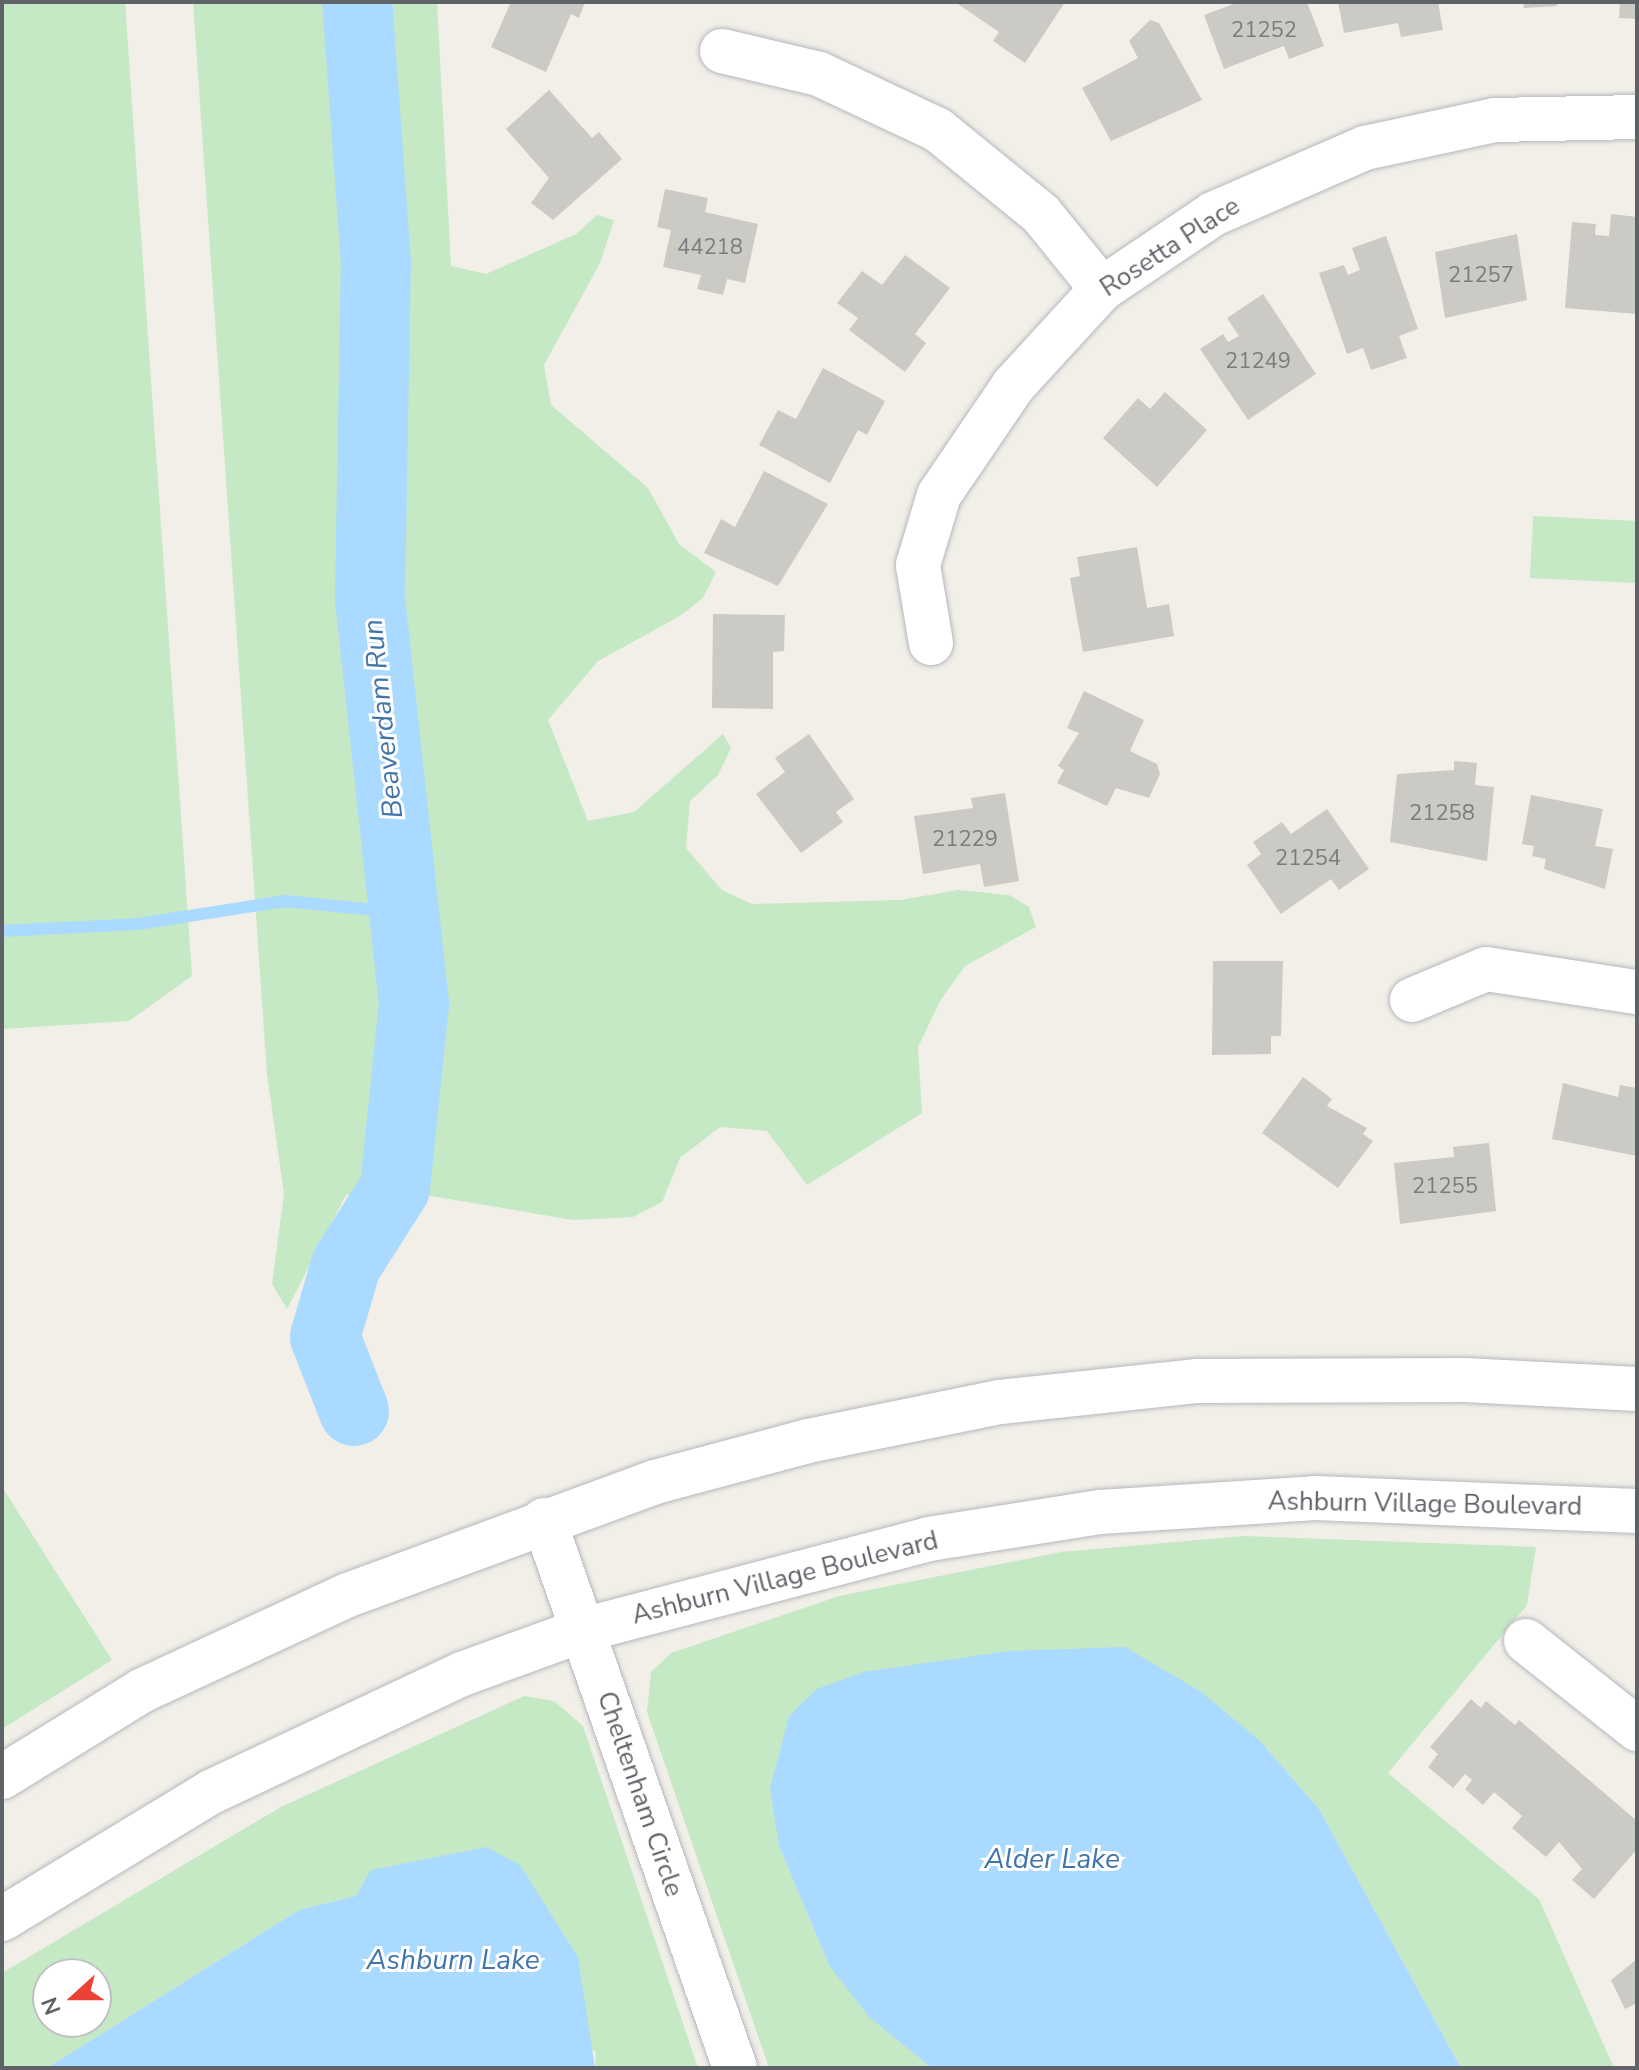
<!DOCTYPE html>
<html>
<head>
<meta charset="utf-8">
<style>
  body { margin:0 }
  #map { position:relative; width:1639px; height:2070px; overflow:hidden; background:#f1efe8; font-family:"Nunito Sans",sans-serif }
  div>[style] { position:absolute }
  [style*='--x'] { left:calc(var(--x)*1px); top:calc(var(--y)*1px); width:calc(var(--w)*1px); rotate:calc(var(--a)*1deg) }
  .green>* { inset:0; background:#c5e8c5 }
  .water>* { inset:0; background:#aadaff }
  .stream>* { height:12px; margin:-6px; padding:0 6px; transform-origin:6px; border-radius:6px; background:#aadaff }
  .river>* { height:70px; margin:-35px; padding:0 35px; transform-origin:35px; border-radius:35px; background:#aadaff }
  .building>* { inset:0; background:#cccac5 }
  .roads { filter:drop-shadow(0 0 2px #b5b8bc) drop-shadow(0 0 2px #b5b8bc) }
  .street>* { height:44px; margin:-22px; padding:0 22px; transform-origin:22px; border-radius:22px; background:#fff }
  .secondary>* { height:44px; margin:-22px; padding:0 22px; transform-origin:22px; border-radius:22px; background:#fff }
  span { translate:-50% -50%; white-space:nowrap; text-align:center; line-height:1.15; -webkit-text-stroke:6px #fff; paint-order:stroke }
  .number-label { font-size:22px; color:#7a7d7f }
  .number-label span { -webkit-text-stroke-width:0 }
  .street-label { font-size:26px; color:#5f6368 }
  .water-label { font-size:28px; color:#4174aa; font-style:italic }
  .frame { position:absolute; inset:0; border:4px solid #5f6368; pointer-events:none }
  .north { position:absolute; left:32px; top:1958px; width:80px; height:80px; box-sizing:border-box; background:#fff; border:2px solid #bfc1c3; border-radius:50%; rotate:249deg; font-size:22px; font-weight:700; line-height:32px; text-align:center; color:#5f6368 }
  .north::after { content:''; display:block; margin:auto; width:28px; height:36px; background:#ea4335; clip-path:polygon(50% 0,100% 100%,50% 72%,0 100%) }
</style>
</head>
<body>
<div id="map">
  <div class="green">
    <i style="clip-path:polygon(2px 2px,125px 2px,192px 976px,129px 1021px,2px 1029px)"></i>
    <i style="clip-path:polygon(193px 2px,437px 2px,451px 266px,486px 274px,576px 234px,597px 215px,614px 220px,600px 263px,544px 365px,551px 405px,648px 488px,679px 544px,716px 572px,703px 598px,680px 616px,598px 661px,548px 720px,588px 821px,634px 812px,723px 734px,731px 748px,718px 775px,690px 801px,686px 848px,722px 890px,752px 904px,900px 900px,958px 890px,1009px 895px,1029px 907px,1036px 927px,965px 966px,940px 1001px,918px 1047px,922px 1113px,807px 1185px,767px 1131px,720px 1127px,680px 1158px,662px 1202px,633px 1217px,573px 1220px,425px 1195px,346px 1195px,287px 1309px,272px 1284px,284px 1194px,267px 1074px)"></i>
    <i style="clip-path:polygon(1533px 516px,1637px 521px,1636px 583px,1530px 578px)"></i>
    <i style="clip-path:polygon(2px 1487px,112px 1660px,2px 1729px)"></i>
    <i style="clip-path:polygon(1244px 1536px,1536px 1547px,1527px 1605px,1388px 1773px,1539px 1899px,1614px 2068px,1461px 2068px,1319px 1809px,1260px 1741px,779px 1846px,829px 1965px,932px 2068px,769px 2068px,647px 1712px,651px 1672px,671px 1653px,839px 1596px,1061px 1552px)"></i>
    <i style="clip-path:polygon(evenodd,524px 1696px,554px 1701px,583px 1726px,698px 2068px,595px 2068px,596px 2052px,356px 1896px,299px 1910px,47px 2068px,2px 2068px,2px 1973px,281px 1807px,524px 1696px,48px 1974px,96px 1974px,96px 2022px,48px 2022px,48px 1974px)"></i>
  </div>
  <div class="water">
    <i style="clip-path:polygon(1125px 1647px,1201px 1692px,1260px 1741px,1319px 1809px,1461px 2068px,932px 2068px,869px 2017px,829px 1965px,779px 1846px,770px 1788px,789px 1716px,817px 1689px,864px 1672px,1009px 1651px)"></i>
    <i style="clip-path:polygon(486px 1847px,520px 1865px,578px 1957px,595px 2068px,47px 2068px,299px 1910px,356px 1896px,371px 1870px)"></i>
  </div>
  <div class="stream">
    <i style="--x:2;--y:931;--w:136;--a:-2.9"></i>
    <i style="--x:138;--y:924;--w:149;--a:-8.9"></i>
    <i style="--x:285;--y:901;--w:121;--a:5.7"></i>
  </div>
  <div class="river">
    <i style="--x:354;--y:1411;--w:79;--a:-111.4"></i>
    <i style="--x:325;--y:1337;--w:75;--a:-73.7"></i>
    <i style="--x:346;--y:1265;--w:91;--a:-57.5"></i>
    <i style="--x:395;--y:1188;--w:185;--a:-84.1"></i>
    <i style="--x:414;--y:1004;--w:409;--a:-96.2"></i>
    <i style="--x:370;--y:597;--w:333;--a:-89"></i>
    <i style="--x:376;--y:264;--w:263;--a:-94.1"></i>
  </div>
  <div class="building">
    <i style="clip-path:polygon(511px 2px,585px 2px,579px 18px,571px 14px,546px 72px,491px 47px)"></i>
    <i style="clip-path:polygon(955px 2px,1065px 2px,1025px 63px,993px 41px,999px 32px)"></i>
    <i style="clip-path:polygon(1239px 2px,1307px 2px,1324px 46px,1289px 59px,1284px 46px,1224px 69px,1204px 15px)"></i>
    <i style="clip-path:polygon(1338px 2px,1438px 2px,1443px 30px,1401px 37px,1398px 23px,1344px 33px)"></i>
    <i style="clip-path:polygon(1523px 2px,1556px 2px,1557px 6px,1524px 8px)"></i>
    <i style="clip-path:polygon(1620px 2px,1637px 2px,1637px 19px,1619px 18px)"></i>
    <i style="clip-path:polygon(1150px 20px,1159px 23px,1202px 100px,1111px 141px,1082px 88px,1138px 58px,1129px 41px)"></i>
    <i style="clip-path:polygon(549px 90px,592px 138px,599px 132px,622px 159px,553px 220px,531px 203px,549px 178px,506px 129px)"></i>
    <i style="clip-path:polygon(665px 189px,708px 198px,705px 212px,758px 224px,745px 283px,727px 279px,723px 295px,697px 289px,701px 275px,663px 267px,671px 230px,657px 227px)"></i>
    <i style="clip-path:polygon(1611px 214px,1637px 217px,1637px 314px,1565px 308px,1572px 222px,1596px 224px,1595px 235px,1609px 236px)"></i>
    <i style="clip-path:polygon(1517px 234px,1527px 300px,1445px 318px,1435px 252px)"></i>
    <i style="clip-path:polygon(1386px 236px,1418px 329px,1399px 336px,1407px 358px,1371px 370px,1363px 348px,1347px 354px,1319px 273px,1344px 265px,1348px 275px,1360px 270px,1352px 248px)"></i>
    <i style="clip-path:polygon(905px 255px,950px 288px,915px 334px,926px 343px,905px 372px,849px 330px,858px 318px,837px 303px,862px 271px,882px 285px)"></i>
    <i style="clip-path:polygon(1263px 294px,1316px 374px,1248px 420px,1200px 349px,1223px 334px,1228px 342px,1239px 336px,1227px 318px)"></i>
    <i style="clip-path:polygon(823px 368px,885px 401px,867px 435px,858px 430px,830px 483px,759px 445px,778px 410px,796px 419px)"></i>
    <i style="clip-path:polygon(1165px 392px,1207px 430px,1157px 487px,1103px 438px,1138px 398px,1150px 409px)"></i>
    <i style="clip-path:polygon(764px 471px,828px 504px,778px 586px,704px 553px,721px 519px,735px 527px)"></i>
    <i style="clip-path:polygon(1137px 547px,1147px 608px,1169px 604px,1174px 636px,1083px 652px,1070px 578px,1080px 576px,1077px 557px)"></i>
    <i style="clip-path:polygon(713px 614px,785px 615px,784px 651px,773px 652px,773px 709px,712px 708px)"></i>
    <i style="clip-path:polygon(1084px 691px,1144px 720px,1130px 751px,1157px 764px,1160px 774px,1149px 798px,1116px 788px,1107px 806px,1057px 783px,1064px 770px,1058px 766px,1079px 733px,1067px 728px)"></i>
    <i style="clip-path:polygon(809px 734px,854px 799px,836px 812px,843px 822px,801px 853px,756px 794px,785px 772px,775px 758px)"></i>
    <i style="clip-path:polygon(1454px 761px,1477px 763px,1475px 785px,1494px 787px,1487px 861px,1390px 842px,1397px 774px,1454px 770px)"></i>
    <i style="clip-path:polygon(1005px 793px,1019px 881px,984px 887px,980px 864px,923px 874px,914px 816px,973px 808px,971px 798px)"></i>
    <i style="clip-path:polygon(1531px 795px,1603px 809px,1595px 846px,1613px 849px,1605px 889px,1544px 869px,1546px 859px,1532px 856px,1534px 846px,1522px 844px)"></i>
    <i style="clip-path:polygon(1327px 809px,1369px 869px,1339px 890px,1331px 879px,1281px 914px,1247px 865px,1261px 854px,1253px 842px,1282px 822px,1291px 834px)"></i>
    <i style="clip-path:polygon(1213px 961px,1283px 961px,1281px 1036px,1271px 1036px,1271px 1054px,1212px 1055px)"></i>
    <i style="clip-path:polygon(1303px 1077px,1332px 1099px,1327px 1106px,1367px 1128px,1363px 1134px,1373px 1141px,1338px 1188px,1262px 1133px)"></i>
    <i style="clip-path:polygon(1563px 1083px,1618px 1097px,1620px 1085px,1637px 1088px,1637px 1156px,1552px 1139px)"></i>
    <i style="clip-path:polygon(1489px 1143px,1496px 1211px,1400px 1224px,1394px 1163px,1454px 1157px,1453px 1147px)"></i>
    <i style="clip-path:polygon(1471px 1699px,1481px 1708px,1486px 1701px,1515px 1725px,1519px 1720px,1637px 1821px,1637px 1849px,1594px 1899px,1572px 1880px,1582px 1869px,1559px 1842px,1546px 1857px,1512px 1828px,1522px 1816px,1494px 1792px,1483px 1805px,1465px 1789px,1472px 1780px,1465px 1774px,1453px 1788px,1428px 1767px,1438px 1754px,1430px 1747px)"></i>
    <i style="clip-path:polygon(1637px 1959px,1637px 2003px,1625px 2009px,1611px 1980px)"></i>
  </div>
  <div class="roads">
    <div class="street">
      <i style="--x:722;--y:51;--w:100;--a:13.3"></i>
      <i style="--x:819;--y:74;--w:132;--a:25.2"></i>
      <i style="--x:938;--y:130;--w:133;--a:39.2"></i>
      <i style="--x:1041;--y:214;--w:97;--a:50.9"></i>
      <i style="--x:931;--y:643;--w:79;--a:-99.5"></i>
      <i style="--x:918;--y:565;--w:73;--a:-73.3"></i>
      <i style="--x:939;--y:495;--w:132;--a:-55.8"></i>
      <i style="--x:1013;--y:386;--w:132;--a:-47.5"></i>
      <i style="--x:1102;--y:289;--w:134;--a:-34"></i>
      <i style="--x:1213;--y:214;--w:166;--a:-23.5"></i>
      <i style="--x:1365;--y:148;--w:133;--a:-12.2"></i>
      <i style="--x:1495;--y:120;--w:142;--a:-1.2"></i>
      <i style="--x:1412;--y:1000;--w:80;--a:-22.7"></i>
      <i style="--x:1486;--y:969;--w:153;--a:8.7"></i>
      <i style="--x:544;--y:1520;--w:580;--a:70.78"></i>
      <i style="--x:1526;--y:1641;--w:142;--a:38.4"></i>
    </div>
    <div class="secondary">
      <i style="--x:2;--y:1777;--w:163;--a:-31.7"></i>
      <i style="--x:141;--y:1691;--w:228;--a:-24.9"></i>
      <i style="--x:348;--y:1595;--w:327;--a:-20.2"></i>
      <i style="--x:655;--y:1482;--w:158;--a:-15"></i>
      <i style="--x:808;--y:1441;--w:196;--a:-11.5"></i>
      <i style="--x:1000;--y:1402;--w:199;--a:-6.1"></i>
      <i style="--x:1198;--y:1381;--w:267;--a:-0.2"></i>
      <i style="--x:1465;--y:1380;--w:172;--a:3"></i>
      <i style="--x:2;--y:1919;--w:245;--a:-31.3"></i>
      <i style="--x:211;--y:1792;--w:277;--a:-25.2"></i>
      <i style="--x:462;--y:1674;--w:129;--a:-20"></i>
      <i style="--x:583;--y:1630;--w:358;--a:-14.7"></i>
      <i style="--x:929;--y:1539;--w:173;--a:-9"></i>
      <i style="--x:1100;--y:1512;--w:215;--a:-3.7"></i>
      <i style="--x:1315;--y:1498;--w:322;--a:2.3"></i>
    </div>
  </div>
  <div class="number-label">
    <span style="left:1264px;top:31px">21252</span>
    <span style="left:710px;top:248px">44218</span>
    <span style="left:1481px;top:276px">21257</span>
    <span style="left:1258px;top:362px">21249</span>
    <span style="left:1442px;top:814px">21258</span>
    <span style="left:965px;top:840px">21229</span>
    <span style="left:1308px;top:859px">21254</span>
    <span style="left:1445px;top:1187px">21255</span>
  </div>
  <div class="street-label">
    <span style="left:1170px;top:247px;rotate:-33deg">Rosetta Place</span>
    <span style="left:1425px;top:1504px;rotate:1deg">Ashburn Village Boulevard</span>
    <span style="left:785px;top:1578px;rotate:-14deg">Ashburn Village Boulevard</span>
    <span style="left:640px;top:1794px;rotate:71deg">Cheltenham Circle</span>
  </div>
  <div class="water-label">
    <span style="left:383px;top:719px;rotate:-96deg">Beaverdam Run</span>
    <span style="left:1052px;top:1859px">Alder Lake</span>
    <span style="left:453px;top:1960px">Ashburn Lake</span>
  </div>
  <div class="frame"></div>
  <div class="north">N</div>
</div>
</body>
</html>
